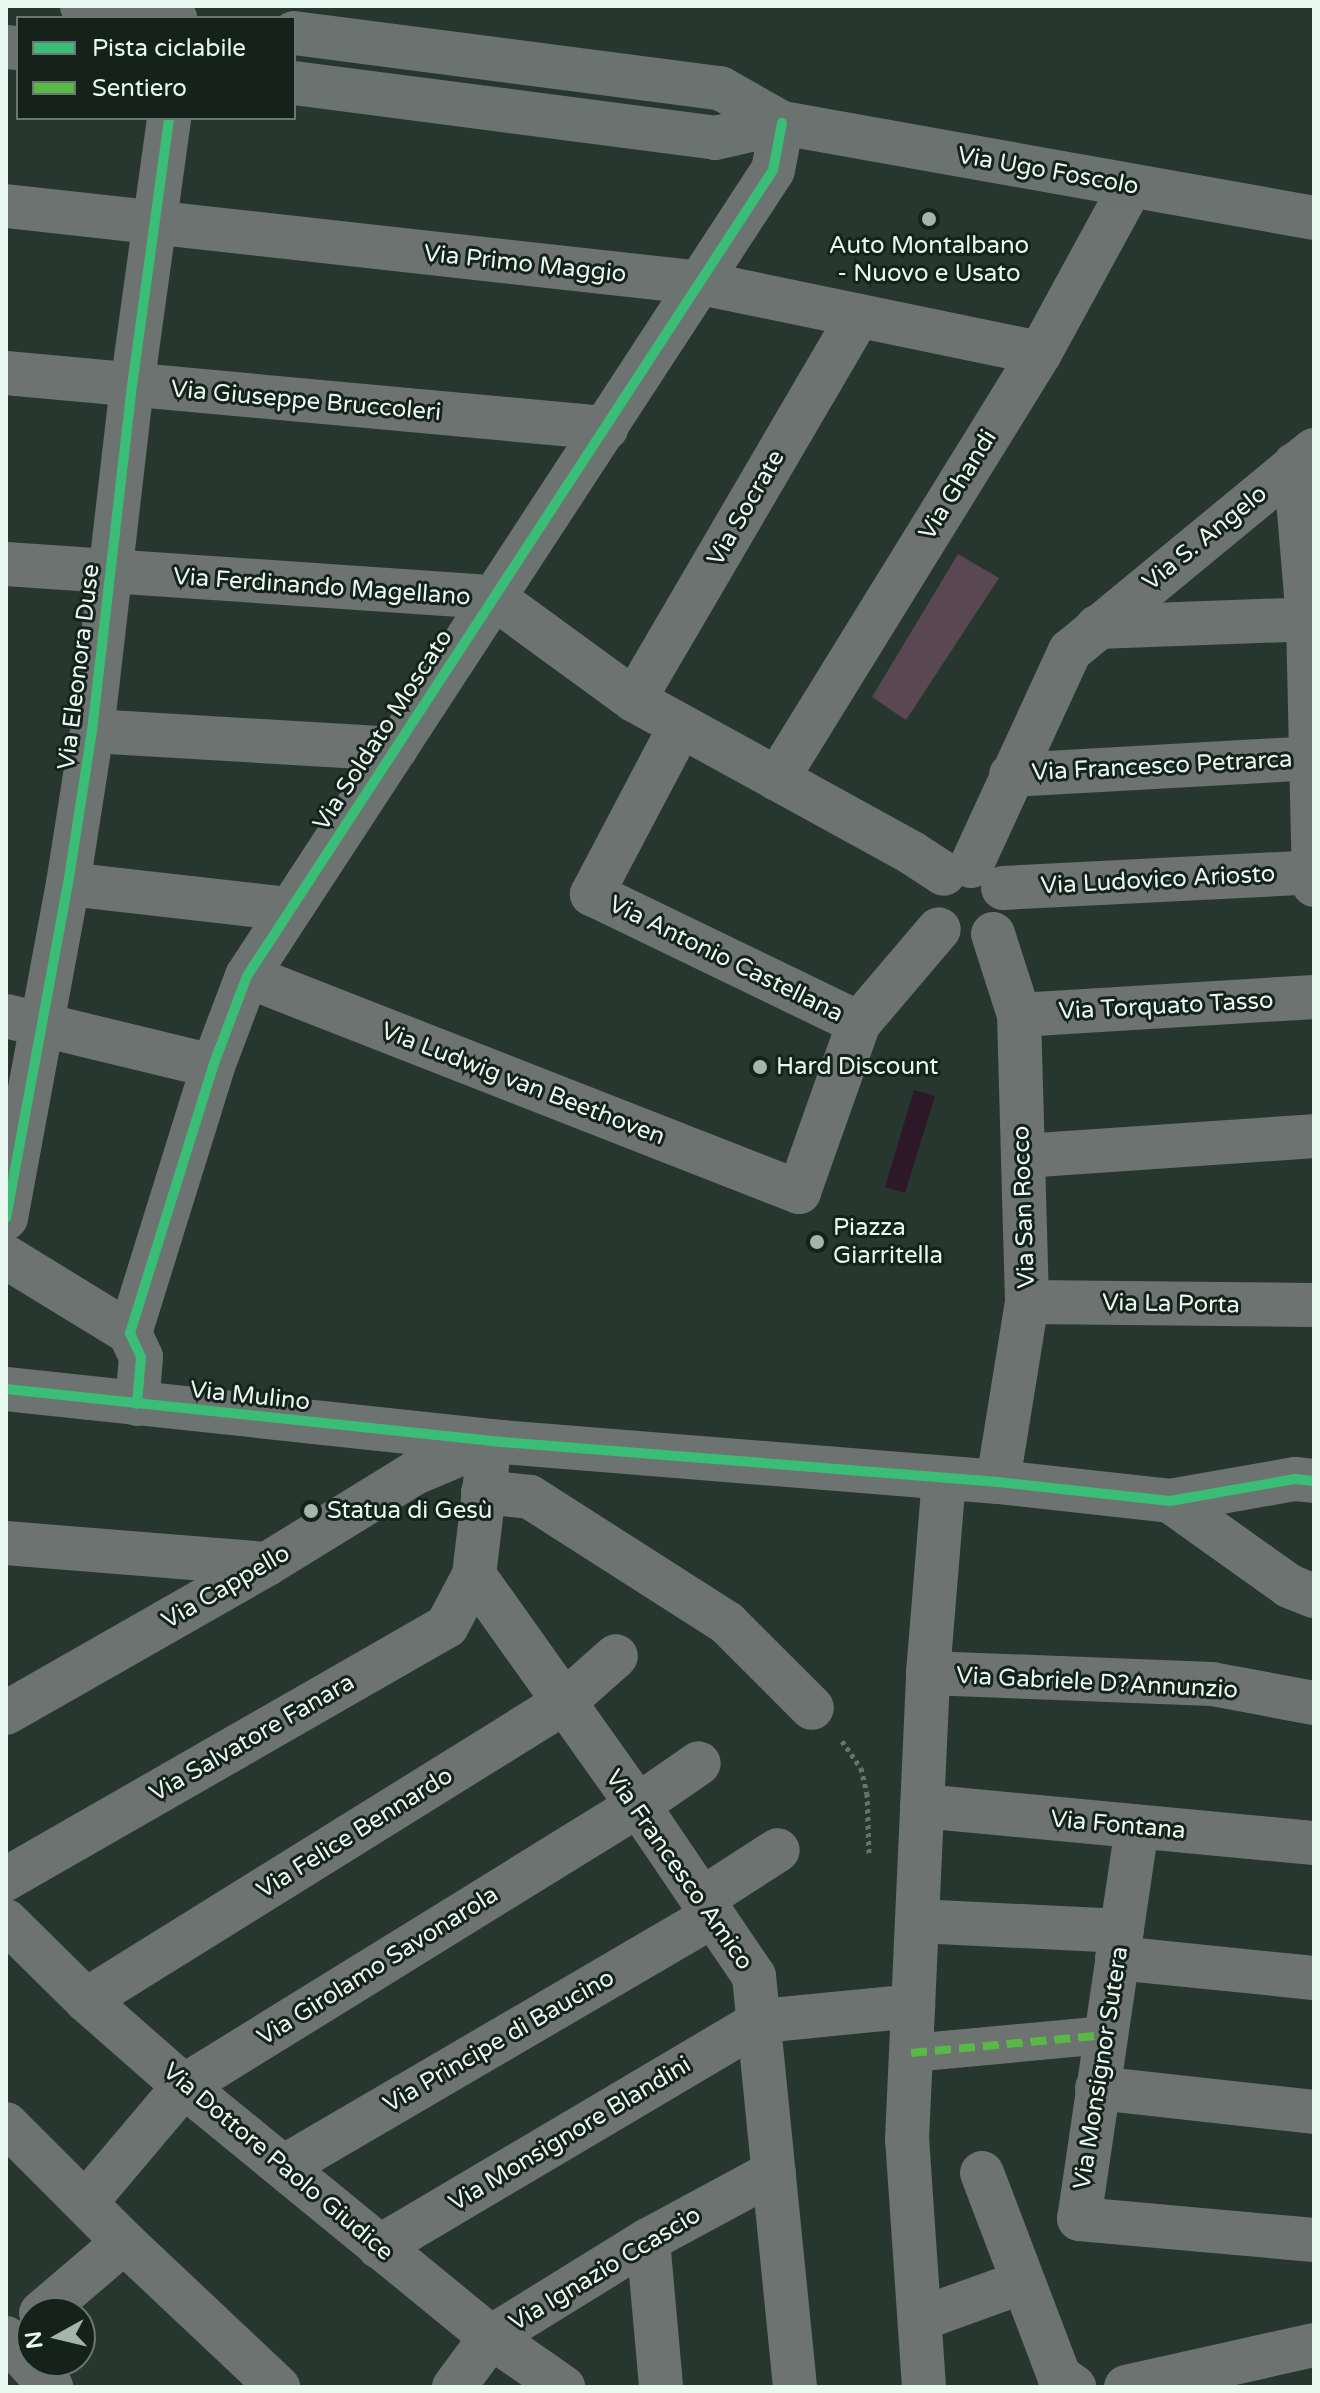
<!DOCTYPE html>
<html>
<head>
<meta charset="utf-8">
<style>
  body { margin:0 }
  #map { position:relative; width:1320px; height:2393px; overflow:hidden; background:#27372f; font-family:"Varela Round",sans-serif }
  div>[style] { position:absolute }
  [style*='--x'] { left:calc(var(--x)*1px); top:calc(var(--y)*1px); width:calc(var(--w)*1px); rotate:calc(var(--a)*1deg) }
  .green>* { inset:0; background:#594752 }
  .water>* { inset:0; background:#2d1827 }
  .path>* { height:5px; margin-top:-2.5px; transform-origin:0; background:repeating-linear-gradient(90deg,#6b726e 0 4px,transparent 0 8px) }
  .pedestrian>* { height:38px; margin:-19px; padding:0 19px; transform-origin:19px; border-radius:19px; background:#6d7370 }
  .minor>* { height:44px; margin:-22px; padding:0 22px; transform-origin:22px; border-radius:22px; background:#6d7370 }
  .primary>* { height:44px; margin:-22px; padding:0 22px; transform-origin:22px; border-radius:22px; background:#6a736f }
  .quiet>* { height:8px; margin-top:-4px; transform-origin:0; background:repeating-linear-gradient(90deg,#58b947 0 16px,transparent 0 24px) }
  .cycleway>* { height:10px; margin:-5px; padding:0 5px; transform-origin:5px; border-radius:5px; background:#3abd76 }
  .dots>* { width:22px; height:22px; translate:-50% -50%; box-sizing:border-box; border:4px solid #15211b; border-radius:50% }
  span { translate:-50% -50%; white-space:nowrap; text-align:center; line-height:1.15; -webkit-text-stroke:6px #15211b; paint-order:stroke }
  .street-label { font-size:24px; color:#e9f9f1 }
  .poi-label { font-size:24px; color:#e9f9f1 }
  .left { translate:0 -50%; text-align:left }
  .frame { position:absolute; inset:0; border:8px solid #e9f9f1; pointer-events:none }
  .legend { position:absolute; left:16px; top:16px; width:280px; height:104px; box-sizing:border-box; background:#15211b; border:2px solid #6a7771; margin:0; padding:10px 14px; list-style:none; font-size:24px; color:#e9f9f1 }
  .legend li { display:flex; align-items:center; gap:16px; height:40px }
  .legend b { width:40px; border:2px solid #6a7771 }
  .north { position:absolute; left:16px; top:2297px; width:80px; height:80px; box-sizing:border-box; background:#15211b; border:2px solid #6a7771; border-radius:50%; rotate:262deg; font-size:22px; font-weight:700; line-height:32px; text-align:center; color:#e9f9f1 }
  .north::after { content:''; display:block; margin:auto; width:28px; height:36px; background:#a5b5ad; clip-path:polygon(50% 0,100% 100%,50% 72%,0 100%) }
</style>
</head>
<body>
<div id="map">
  <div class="green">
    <i style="clip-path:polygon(958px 554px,999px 578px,906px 720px,872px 697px)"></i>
  </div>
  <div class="water">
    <i style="clip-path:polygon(914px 1090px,935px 1096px,905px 1193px,885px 1187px)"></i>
  </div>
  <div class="path">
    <i style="--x:842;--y:1741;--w:33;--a:55"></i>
    <i style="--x:861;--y:1768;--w:26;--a:77"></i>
    <i style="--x:867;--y:1793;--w:60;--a:88.1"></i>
  </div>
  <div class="pedestrian">
    <i style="--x:911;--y:2053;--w:196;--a:-5.3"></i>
  </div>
  <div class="minor">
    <i style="--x:6;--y:206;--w:699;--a:6.32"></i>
    <i style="--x:701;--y:283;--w:346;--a:11.7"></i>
    <i style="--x:6;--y:373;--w:603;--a:5.24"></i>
    <i style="--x:1295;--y:464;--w:156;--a:85.2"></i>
    <i style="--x:1308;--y:619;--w:266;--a:88.7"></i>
    <i style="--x:6;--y:564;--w:488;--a:3.9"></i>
    <i style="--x:493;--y:597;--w:175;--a:36.1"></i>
    <i style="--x:634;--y:700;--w:317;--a:28.8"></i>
    <i style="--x:912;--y:853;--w:38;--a:33"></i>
    <i style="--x:1097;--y:627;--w:217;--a:-2.1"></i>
    <i style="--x:634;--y:700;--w:445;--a:-59.7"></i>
    <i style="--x:680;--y:727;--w:189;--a:117.8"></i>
    <i style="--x:592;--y:894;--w:297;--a:25.8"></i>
    <i style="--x:92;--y:731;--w:304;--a:3.4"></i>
    <i style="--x:1011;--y:775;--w:303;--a:-3.2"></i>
    <i style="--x:777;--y:779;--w:501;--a:-58.31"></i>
    <i style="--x:1040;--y:353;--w:190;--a:-61.4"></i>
    <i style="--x:971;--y:866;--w:237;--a:-65.3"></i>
    <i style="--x:1070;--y:651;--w:316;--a:-39.5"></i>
    <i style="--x:68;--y:884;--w:222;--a:6.5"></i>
    <i style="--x:1003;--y:888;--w:311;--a:-2.9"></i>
    <i style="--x:993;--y:934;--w:85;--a:72.2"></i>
    <i style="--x:1019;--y:1015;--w:287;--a:88.4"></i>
    <i style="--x:1027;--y:1302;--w:182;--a:99.2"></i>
    <i style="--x:247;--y:976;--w:593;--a:21.37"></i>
    <i style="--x:799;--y:1192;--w:179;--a:-70.5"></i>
    <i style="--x:859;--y:1023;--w:123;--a:-49.6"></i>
    <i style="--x:1019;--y:1015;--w:296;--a:-3.5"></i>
    <i style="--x:6;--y:1016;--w:213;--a:13.6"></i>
    <i style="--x:1023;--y:1156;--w:292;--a:-3.9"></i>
    <i style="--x:6;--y:1218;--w:340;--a:-79.5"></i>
    <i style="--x:68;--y:884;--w:155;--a:-81.1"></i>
    <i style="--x:92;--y:731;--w:347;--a:-83.4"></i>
    <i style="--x:132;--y:386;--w:271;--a:-82.1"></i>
    <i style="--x:6;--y:1257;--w:145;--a:31.5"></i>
    <i style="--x:1027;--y:1302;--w:287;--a:0.6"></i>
    <i style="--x:6;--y:1389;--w:487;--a:6.1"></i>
    <i style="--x:490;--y:1441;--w:510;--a:4.61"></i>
    <i style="--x:998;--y:1482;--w:173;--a:6.3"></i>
    <i style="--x:1170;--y:1501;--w:127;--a:-10"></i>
    <i style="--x:1295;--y:1479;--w:19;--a:6"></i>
    <i style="--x:137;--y:1404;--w:47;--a:-85.1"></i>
    <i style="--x:141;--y:1357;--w:26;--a:-115"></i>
    <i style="--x:130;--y:1333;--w:280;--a:-72.7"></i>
    <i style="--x:213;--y:1066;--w:96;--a:-69.3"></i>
    <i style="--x:247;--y:976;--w:962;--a:-56.87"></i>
    <i style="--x:773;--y:170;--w:48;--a:-79.2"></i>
    <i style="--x:490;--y:1441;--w:135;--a:96.8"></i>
    <i style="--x:474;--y:1575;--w:309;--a:54.6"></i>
    <i style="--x:653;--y:1827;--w:180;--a:55.9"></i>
    <i style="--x:754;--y:1976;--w:413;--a:84.3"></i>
    <i style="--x:483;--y:1492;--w:47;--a:6.1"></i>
    <i style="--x:530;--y:1497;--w:234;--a:32.6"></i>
    <i style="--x:727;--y:1623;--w:120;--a:45"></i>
    <i style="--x:1170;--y:1501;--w:146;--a:35.5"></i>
    <i style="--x:1289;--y:1586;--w:27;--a:22"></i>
    <i style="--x:6;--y:1543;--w:262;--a:4.6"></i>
    <i style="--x:928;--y:1673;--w:284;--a:2.2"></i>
    <i style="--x:1212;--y:1684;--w:104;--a:10.6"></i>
    <i style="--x:6;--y:1713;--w:301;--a:-29.7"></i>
    <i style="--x:267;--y:1564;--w:174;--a:-31.6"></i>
    <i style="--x:415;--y:1473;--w:79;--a:-23"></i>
    <i style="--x:922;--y:1806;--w:394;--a:5.4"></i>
    <i style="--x:1137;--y:1827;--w:396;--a:98.4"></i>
    <i style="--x:1079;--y:2219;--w:236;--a:5.1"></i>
    <i style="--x:6;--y:1879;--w:508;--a:-29.84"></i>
    <i style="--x:447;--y:1626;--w:58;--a:-62.1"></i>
    <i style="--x:702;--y:1899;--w:90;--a:-32.8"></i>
    <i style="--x:6;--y:1921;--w:112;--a:44.6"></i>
    <i style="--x:86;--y:2000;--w:130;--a:41.3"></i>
    <i style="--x:184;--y:2086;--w:397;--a:39.3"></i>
    <i style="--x:491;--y:2337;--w:88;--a:34.8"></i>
    <i style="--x:917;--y:1921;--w:205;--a:2.8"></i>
    <i style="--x:1117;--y:1958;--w:198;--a:5.8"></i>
    <i style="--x:86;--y:2000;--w:561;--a:-31.88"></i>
    <i style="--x:562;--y:1704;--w:72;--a:-41.6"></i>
    <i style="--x:1097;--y:2088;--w:218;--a:6.3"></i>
    <i style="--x:6;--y:2124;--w:167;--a:45"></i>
    <i style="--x:124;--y:2242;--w:212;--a:43.3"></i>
    <i style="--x:285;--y:2166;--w:496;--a:-30.3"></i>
    <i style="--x:982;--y:2173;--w:217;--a:69.2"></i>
    <i style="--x:1059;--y:2376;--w:19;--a:36"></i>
    <i style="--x:86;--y:2202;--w:152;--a:-49.8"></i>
    <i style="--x:184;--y:2086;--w:533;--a:-31.72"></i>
    <i style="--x:637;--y:1806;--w:75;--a:-34.7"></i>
    <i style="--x:648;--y:2240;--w:148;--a:84.9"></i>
    <i style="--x:379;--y:2247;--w:444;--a:-30.6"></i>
    <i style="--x:761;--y:2021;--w:153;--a:-5.6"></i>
    <i style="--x:41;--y:2313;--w:109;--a:-40.5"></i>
    <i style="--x:920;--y:2319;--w:109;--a:-19.8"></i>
    <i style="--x:6;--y:2338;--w:67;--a:47.4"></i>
    <i style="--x:454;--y:2387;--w:62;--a:-53.5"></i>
    <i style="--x:491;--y:2337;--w:185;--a:-31.7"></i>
    <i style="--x:648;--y:2240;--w:143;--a:-28.4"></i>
    <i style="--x:924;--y:2387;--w:248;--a:-93.9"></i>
    <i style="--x:907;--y:2140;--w:467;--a:-87.4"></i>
    <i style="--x:928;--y:1673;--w:195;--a:-85.3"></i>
    <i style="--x:1126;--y:2387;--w:193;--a:-12.6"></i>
  </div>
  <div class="primary">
    <i style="--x:82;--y:6;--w:94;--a:7.4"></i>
    <i style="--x:294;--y:33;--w:430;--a:7.4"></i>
    <i style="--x:720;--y:88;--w:71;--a:29.4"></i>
    <i style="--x:782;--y:123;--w:540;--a:10.12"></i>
    <i style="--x:6;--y:47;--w:12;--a:5"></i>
    <i style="--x:294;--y:83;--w:425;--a:7.4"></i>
    <i style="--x:715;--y:138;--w:69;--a:-12.6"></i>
  </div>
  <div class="quiet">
    <i style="--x:911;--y:2053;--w:196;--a:-5.3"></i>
  </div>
  <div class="cycleway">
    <i style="--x:6;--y:1218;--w:340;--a:-79.5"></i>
    <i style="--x:68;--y:884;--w:155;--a:-81.1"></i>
    <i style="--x:92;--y:731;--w:347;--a:-83.4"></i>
    <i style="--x:132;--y:386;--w:271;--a:-82.1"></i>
    <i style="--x:6;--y:1389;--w:487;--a:6.1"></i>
    <i style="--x:490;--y:1441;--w:510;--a:4.61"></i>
    <i style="--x:998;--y:1482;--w:173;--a:6.3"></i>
    <i style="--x:1170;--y:1501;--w:127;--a:-10"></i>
    <i style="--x:1295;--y:1479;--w:19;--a:6"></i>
    <i style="--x:137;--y:1404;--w:47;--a:-85.1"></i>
    <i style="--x:141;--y:1357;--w:26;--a:-115"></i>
    <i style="--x:130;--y:1333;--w:280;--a:-72.7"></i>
    <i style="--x:213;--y:1066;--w:96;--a:-69.3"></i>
    <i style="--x:247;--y:976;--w:962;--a:-56.87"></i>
    <i style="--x:773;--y:170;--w:48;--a:-79.2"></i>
  </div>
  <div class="dots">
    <i style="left:929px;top:219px;background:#a5b5ad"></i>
    <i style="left:760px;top:1067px;background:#a5b5ad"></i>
    <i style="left:817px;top:1242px;background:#a5b5ad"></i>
    <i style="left:311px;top:1511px;background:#a5b5ad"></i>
  </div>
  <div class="street-label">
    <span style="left:1048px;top:171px;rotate:10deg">Via Ugo Foscolo</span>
    <span style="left:525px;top:264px;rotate:6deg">Via Primo Maggio</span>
    <span style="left:306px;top:401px;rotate:5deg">Via Giuseppe Bruccoleri</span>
    <span style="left:958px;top:485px;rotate:-58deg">Via Ghandi</span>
    <span style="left:746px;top:508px;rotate:-60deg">Via Socrate</span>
    <span style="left:1205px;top:538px;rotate:-39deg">Via S. Angelo</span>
    <span style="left:322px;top:587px;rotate:4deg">Via Ferdinando Magellano</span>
    <span style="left:79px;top:667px;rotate:-83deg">Via Eleonora Duse</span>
    <span style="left:383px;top:730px;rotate:-57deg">Via Soldato Moscato</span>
    <span style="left:1162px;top:766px;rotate:-3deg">Via Francesco Petrarca</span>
    <span style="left:1158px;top:880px;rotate:-3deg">Via Ludovico Ariosto</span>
    <span style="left:726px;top:959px;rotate:26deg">Via Antonio Castellana</span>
    <span style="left:1166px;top:1006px;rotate:-3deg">Via Torquato Tasso</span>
    <span style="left:523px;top:1084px;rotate:21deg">Via Ludwig van Beethoven</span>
    <span style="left:1024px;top:1207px;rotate:-92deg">Via San Rocco</span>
    <span style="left:1171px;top:1304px;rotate:1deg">Via La Porta</span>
    <span style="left:250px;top:1396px;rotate:6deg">Via Mulino</span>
    <span style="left:226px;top:1587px;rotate:-30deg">Via Cappello</span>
    <span style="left:1097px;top:1683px;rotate:3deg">Via Gabriele D?Annunzio</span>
    <span style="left:252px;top:1738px;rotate:-30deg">Via Salvatore Fanara</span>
    <span style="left:1118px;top:1825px;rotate:5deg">Via Fontana</span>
    <span style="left:355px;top:1833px;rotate:-32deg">Via Felice Bennardo</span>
    <span style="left:679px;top:1870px;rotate:55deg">Via Francesco Amico</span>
    <span style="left:378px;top:1966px;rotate:-32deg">Via Girolamo Savonarola</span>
    <span style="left:499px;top:2041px;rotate:-30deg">Via Principe di Baucino</span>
    <span style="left:1101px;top:2068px;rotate:-81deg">Via Monsignor Sutera</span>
    <span style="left:570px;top:2134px;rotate:-31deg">Via Monsignore Blandini</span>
    <span style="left:278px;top:2162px;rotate:40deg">Via Dottore Paolo Giudice</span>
    <span style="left:605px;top:2269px;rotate:-31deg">Via Ignazio Ccascio</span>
  </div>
  <div class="poi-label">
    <span style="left:929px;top:260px">Auto Montalbano<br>- Nuovo e Usato</span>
    <span class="left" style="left:776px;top:1067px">Hard Discount</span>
    <span class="left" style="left:833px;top:1242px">Piazza<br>Giarritella</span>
    <span class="left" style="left:327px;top:1511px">Statua di Gesù</span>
  </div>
  <div class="frame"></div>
  <ul class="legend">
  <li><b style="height:10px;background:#3abd76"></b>Pista ciclabile</li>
  <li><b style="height:10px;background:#58b947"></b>Sentiero</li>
  </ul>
  <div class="north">N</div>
</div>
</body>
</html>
